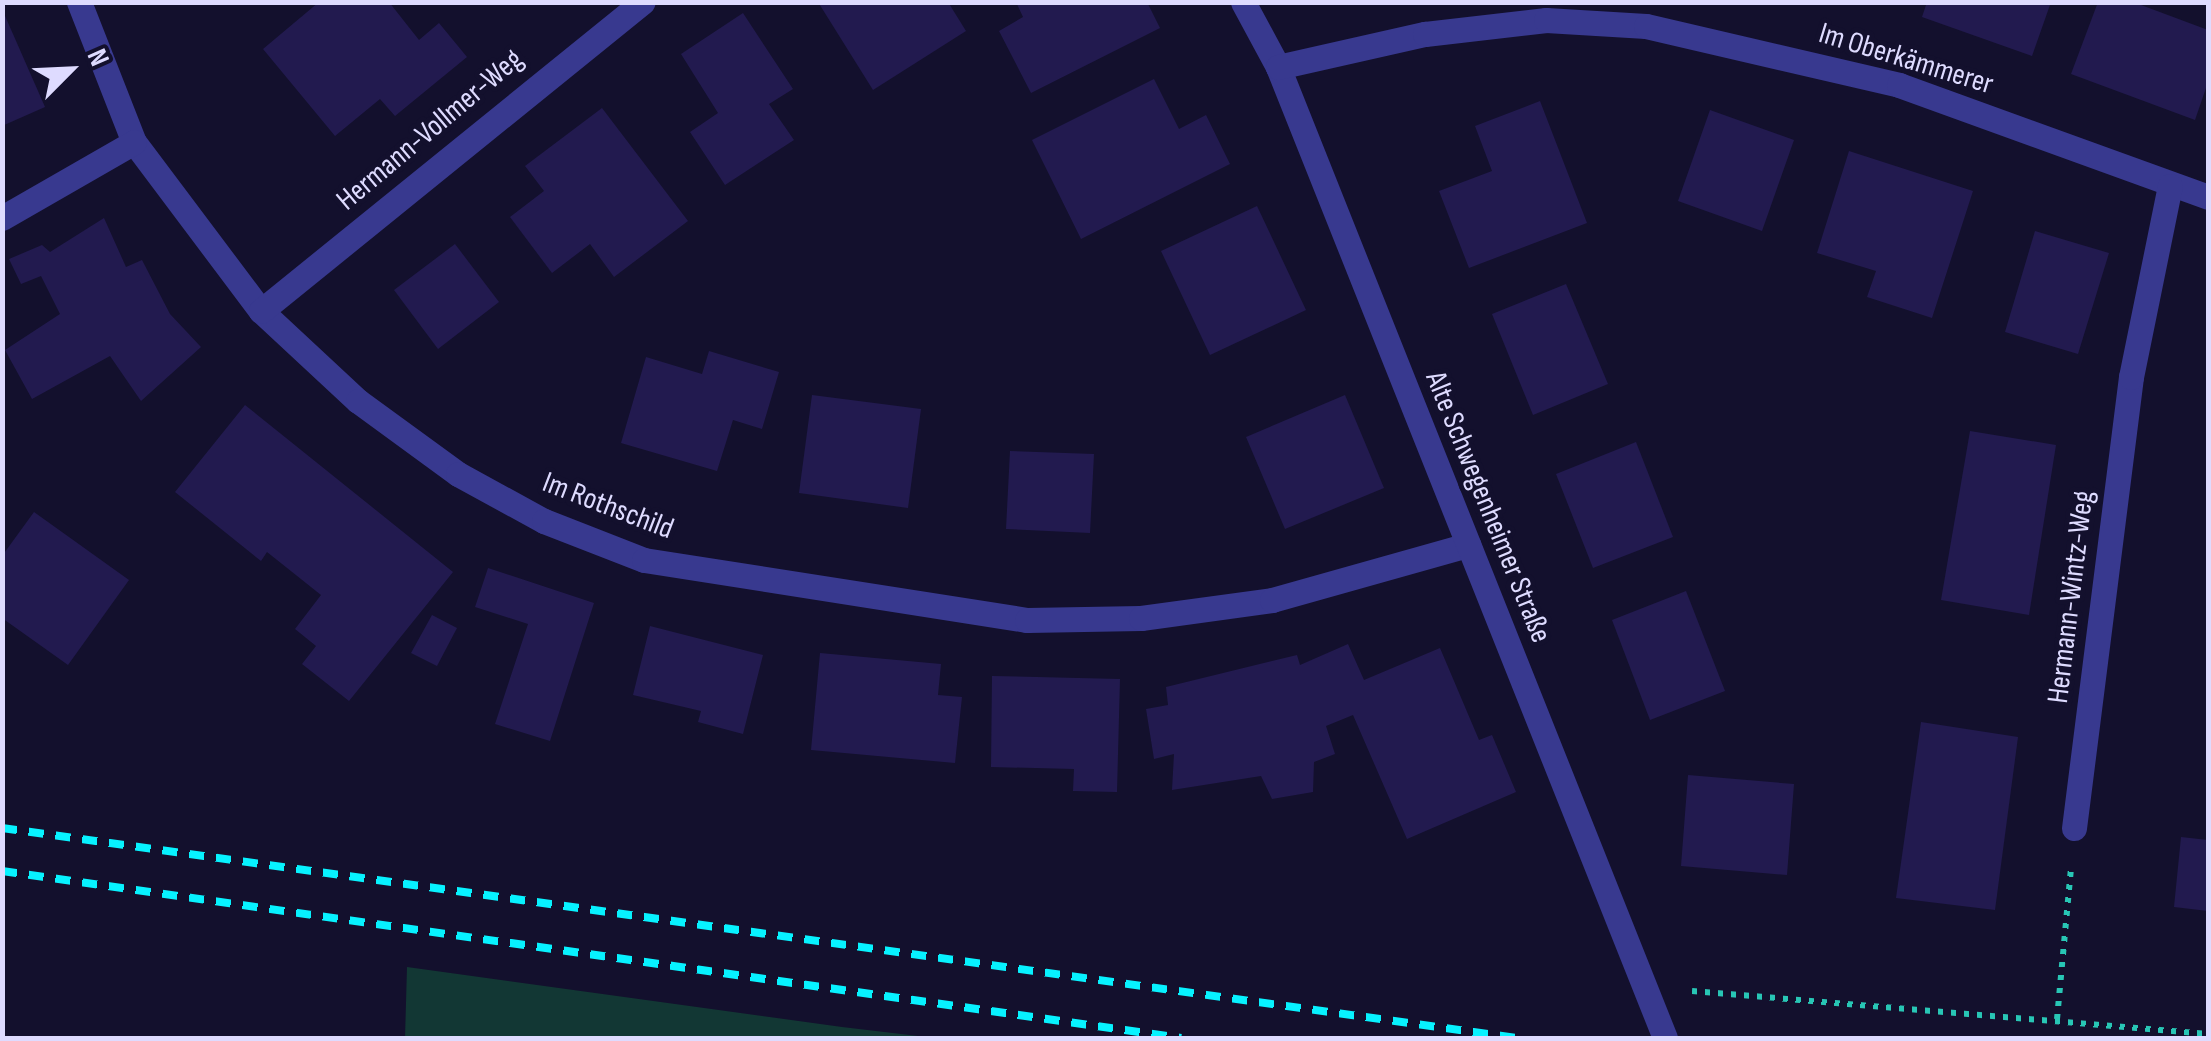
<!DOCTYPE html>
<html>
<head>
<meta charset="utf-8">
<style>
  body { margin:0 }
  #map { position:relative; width:2211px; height:1041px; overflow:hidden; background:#13102d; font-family:"Sofia Sans Condensed",sans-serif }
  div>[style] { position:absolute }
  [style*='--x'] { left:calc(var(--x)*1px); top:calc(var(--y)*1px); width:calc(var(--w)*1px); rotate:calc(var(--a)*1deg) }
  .green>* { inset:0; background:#123734 }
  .building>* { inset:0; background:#221a4f }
  .path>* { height:6px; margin-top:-3px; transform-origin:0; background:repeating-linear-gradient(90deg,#28c6b5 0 5px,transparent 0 13px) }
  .minor>* { height:25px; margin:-12.5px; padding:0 12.5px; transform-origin:12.5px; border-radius:12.5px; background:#38398f }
  .rail>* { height:8px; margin-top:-4px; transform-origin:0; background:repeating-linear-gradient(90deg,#07f2ff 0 15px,transparent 0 27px) }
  span { translate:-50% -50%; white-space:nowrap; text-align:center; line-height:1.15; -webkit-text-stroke:10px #13102d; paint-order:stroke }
  .street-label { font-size:30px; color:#dedbff }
  .frame { position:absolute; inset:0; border:5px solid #dedbff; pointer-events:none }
  .north { position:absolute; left:20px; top:20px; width:100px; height:100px; -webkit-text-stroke:8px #13102d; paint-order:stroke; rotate:66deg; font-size:28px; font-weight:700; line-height:40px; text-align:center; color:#dedbff }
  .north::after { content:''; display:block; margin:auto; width:35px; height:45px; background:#dedbff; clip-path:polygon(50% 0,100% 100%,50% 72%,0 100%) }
</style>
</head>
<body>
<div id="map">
  <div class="green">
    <i style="clip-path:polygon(407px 967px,842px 1027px,935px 1038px,405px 1038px)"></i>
  </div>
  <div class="building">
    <i style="clip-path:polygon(319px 2px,389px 2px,419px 40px,439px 23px,467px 57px,395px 116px,380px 99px,335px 136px,263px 49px)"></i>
    <i style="clip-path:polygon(818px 2px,948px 2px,966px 31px,873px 90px)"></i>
    <i style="clip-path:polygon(1016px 2px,1147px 2px,1160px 28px,1031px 93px,999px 31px,1023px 17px)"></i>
    <i style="clip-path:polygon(1927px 2px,2051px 2px,2032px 56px,1922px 17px)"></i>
    <i style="clip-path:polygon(2098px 2px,2133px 2px,2208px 30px,2208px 82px,2195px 120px,2071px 74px)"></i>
    <i style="clip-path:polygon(2px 9px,45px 107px,2px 126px)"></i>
    <i style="clip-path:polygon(743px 13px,793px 89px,769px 104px,794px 140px,725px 185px,690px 132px,718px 113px,681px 54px)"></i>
    <i style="clip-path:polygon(1154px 79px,1179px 129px,1206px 115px,1230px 164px,1081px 239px,1032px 140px)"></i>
    <i style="clip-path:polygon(1540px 101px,1587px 223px,1469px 268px,1439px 191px,1492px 171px,1475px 126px)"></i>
    <i style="clip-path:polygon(602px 108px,688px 221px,614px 277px,590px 244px,552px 273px,510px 217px,544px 191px,525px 166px)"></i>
    <i style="clip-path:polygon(1710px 110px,1794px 140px,1762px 231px,1678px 201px)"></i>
    <i style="clip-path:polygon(1849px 151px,1973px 191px,1932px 318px,1867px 297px,1876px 271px,1817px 253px)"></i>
    <i style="clip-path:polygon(1257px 206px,1306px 310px,1210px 355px,1161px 251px)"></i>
    <i style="clip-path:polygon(104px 218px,126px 267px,142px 260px,170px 314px,201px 347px,141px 401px,110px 356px,32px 399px,5px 350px,60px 314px,41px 276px,21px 284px,9px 259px,42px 245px,50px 252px)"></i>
    <i style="clip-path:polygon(2035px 231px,2109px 253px,2078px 354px,2005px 332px)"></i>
    <i style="clip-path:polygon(455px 244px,499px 302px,438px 349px,394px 290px)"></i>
    <i style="clip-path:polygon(1566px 284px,1608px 384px,1533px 415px,1492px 314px)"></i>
    <i style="clip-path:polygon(709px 351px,779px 372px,762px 429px,733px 420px,717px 471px,621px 443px,646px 357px,702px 374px)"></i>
    <i style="clip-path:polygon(812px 395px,921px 409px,908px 508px,799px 493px)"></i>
    <i style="clip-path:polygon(1345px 395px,1384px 488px,1285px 529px,1246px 437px)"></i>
    <i style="clip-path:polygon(245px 405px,453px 572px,349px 701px,302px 664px,316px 646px,295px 629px,321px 595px,267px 552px,261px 561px,175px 492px)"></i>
    <i style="clip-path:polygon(1970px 431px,2056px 445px,2029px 615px,1941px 600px)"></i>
    <i style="clip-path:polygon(1636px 442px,1673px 537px,1593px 568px,1556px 474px)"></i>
    <i style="clip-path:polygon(1010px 451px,1094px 454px,1090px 533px,1006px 529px)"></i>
    <i style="clip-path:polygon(34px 512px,129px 580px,68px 665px,2px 618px,2px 556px)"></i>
    <i style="clip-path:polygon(488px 568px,594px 603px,550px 741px,495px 724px,528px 624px,475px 607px)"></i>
    <i style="clip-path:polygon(1686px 591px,1725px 691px,1650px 720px,1612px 620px)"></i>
    <i style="clip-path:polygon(432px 615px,457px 628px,437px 666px,411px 653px)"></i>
    <i style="clip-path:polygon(650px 626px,763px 655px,743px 734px,698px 722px,701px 711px,633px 695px)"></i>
    <i style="clip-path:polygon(1348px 644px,1364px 680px,1440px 648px,1479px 740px,1492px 735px,1516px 792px,1407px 839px,1353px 715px,1326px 726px,1335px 754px,1314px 762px,1313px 792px,1272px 799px,1261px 776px,1172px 790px,1174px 754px,1154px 759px,1146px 709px,1168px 705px,1166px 687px,1297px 655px,1300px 665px)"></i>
    <i style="clip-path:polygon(820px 653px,941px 664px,938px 695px,962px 697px,955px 763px,811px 750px)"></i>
    <i style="clip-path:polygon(992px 676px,1120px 679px,1117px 792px,1073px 791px,1074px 769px,991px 767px)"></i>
    <i style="clip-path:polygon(1921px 722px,2018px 737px,1995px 910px,1896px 898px)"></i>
    <i style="clip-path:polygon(1688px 775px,1794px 784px,1787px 875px,1681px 866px)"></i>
    <i style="clip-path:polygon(2181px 837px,2208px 840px,2208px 911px,2174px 907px)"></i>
  </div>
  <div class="path">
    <i style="--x:1692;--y:991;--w:518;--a:4.76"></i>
    <i style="--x:2057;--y:1019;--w:151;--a:-84.7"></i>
  </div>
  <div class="minor">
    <i style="--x:79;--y:2;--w:150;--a:68.6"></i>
    <i style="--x:134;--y:142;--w:211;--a:53.1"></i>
    <i style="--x:261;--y:311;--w:132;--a:42.9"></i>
    <i style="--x:358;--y:401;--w:124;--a:36.1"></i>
    <i style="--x:458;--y:474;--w:98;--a:28.7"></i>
    <i style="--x:544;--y:521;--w:107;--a:21.3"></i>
    <i style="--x:644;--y:560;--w:388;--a:8.9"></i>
    <i style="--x:1027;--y:620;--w:114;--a:-1"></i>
    <i style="--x:1141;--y:618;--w:132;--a:-7.8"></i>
    <i style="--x:1272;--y:600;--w:204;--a:-15.7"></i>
    <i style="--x:1243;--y:2;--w:74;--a:61.7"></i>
    <i style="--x:1278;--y:67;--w:1045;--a:68.27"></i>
    <i style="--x:1278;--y:67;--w:151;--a:-12.7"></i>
    <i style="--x:1425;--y:34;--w:122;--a:-6.6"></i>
    <i style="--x:1546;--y:20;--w:100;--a:3.4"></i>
    <i style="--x:1646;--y:26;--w:260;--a:13.1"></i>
    <i style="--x:1899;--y:85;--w:329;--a:19.9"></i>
    <i style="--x:2;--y:218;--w:152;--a:-29.9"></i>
    <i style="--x:261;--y:311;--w:491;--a:-39"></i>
    <i style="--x:2074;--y:828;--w:455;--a:-82.8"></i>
    <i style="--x:2131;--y:377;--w:195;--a:-78.5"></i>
  </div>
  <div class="rail">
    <i style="--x:2;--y:828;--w:1529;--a:7.89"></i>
    <i style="--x:2;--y:871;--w:1191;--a:8.06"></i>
  </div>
  <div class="street-label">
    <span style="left:1906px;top:59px;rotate:17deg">Im Oberkämmerer</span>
    <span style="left:430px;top:130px;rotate:-40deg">Hermann-Vollmer-Weg</span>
    <span style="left:608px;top:506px;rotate:21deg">Im Rothschild</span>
    <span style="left:1488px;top:507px;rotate:68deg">Alte Schwegenheimer Straße</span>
    <span style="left:2071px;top:597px;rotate:-83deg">Hermann-Wintz-Weg</span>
  </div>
  <div class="frame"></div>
  <div class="north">N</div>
</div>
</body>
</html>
